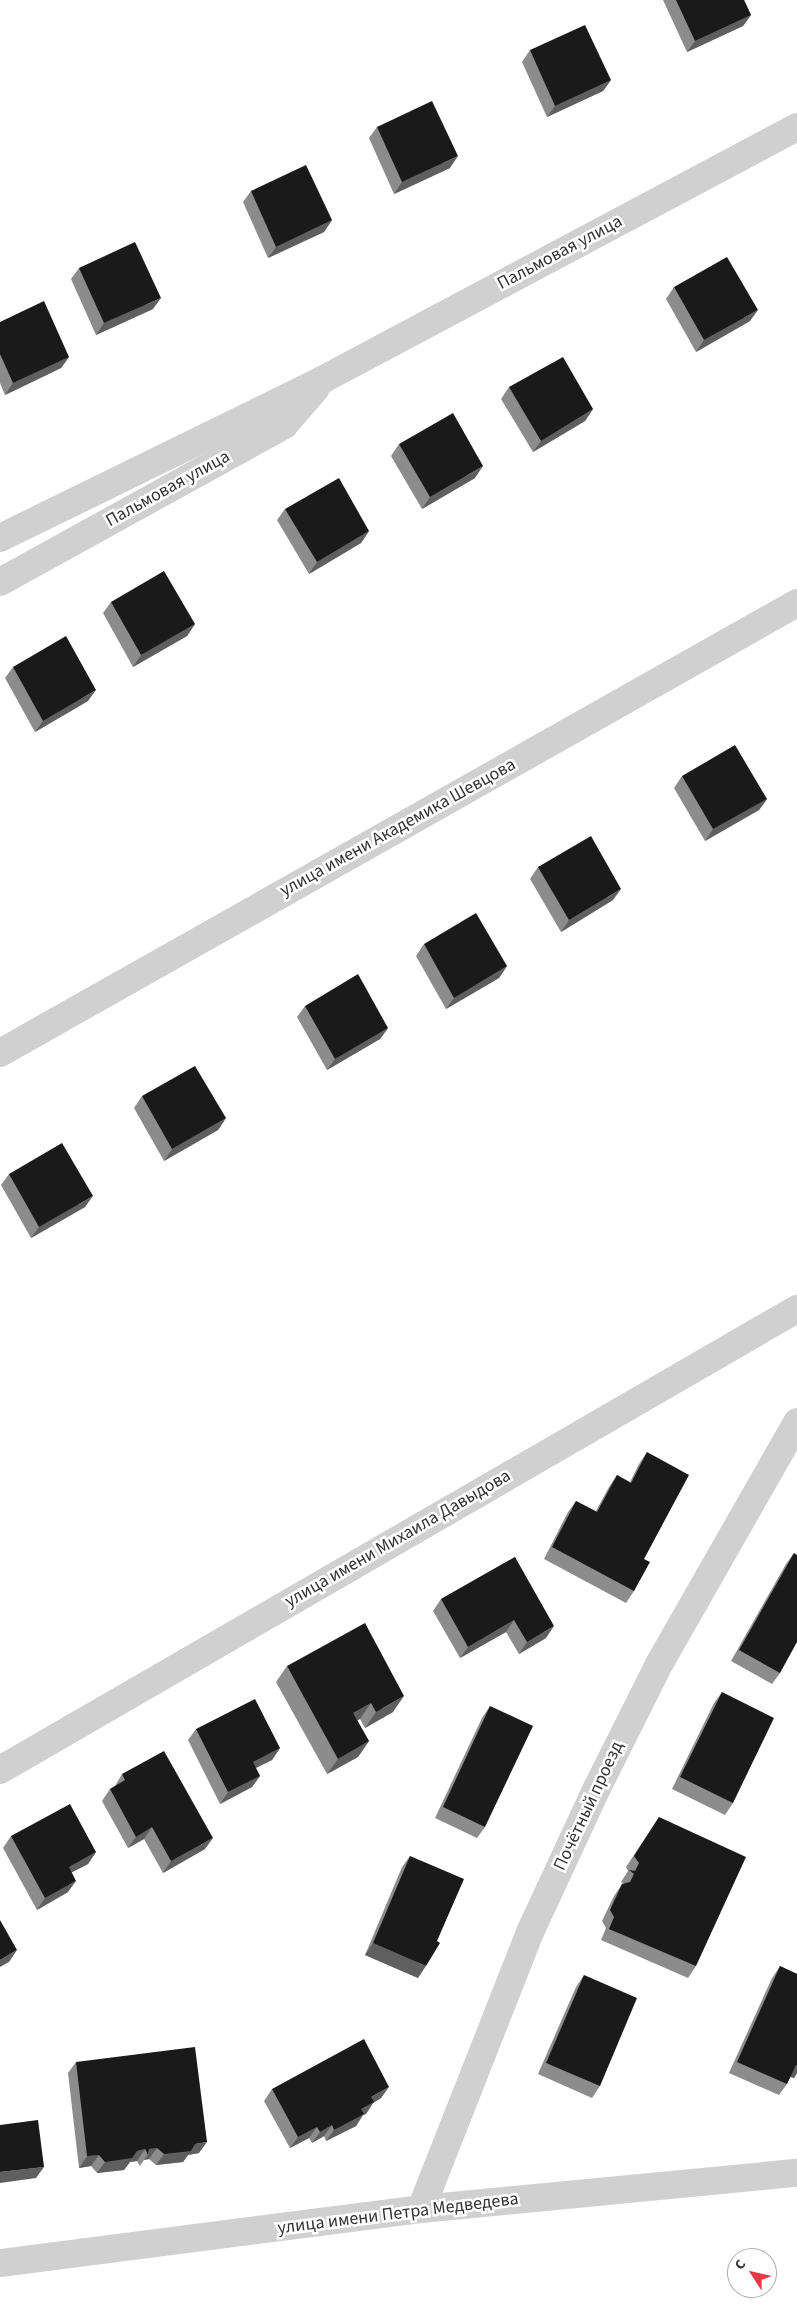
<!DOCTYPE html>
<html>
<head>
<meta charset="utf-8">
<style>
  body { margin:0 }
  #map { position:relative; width:797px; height:2318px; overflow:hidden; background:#fff; font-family:"Source Sans 3",sans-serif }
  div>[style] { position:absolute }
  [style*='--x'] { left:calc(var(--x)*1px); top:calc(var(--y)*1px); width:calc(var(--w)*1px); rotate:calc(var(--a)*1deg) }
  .minor>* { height:28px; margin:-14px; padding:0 14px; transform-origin:14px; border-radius:14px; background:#d0d0d0 }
  .wall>* { inset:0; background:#8c8c8c }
  .shaded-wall>* { inset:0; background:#5f5f5f }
  .building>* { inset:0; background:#1a1a1a }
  span { translate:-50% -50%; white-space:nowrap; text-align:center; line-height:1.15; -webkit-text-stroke:5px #fff; paint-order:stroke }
  .street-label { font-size:18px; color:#333 }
  .north { position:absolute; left:727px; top:2248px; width:50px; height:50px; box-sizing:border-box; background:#fff; border:1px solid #adadad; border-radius:50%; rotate:305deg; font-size:14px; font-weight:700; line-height:20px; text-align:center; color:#333 }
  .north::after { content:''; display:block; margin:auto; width:18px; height:22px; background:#e63946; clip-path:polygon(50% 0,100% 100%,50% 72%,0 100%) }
</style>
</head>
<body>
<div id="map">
  <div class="minor">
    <i style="--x:0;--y:538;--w:359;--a:-26.1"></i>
    <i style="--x:322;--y:380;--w:538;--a:-28.04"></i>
    <i style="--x:0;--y:582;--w:325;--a:-28.9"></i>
    <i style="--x:284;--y:425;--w:49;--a:-49.1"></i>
    <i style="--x:0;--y:1053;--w:915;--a:-29.45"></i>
    <i style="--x:0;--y:1770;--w:921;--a:-30.05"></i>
    <i style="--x:421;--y:2209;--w:300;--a:-68.5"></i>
    <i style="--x:531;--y:1930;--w:157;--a:-65.1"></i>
    <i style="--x:597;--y:1788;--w:136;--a:-63.4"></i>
    <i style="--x:658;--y:1666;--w:281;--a:-60.3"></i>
    <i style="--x:0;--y:2263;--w:424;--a:-7.3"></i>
    <i style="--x:421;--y:2209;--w:378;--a:-5.5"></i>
  </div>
  <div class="wall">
    <i style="clip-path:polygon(663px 0,744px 0,751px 15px,743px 26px,687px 52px)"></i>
    <i style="clip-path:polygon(530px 50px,611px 80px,603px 91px,547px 117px,522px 62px)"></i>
    <i style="clip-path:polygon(377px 127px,450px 168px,394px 194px,369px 138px)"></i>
    <i style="clip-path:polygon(251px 191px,332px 220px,324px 232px,268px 258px,243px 202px)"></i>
    <i style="clip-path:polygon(79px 268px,153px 309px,96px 335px,71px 279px)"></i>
    <i style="clip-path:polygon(674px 287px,750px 321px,696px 352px,666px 299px)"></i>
    <i style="clip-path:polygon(0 322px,69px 357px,61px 368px,5px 395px,0 383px)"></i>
    <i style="clip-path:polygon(509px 387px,593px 409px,585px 421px,533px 452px,501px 399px)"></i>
    <i style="clip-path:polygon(399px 444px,475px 478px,422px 509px,391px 456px)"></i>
    <i style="clip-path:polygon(285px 509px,369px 531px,361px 543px,309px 574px,277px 520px)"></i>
    <i style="clip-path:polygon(111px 602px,195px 624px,187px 636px,133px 667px,103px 613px)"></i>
    <i style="clip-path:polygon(13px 667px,88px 701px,35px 732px,5px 678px)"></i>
    <i style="clip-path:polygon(682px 776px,767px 799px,759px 810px,705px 841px,674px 788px)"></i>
    <i style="clip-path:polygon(538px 867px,613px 900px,561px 932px,530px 879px)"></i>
    <i style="clip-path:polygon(424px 944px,507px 966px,499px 978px,446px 1009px,416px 956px)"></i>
    <i style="clip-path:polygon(305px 1006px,388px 1028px,380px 1039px,327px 1070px,297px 1017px)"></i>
    <i style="clip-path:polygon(142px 1096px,226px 1118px,218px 1130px,164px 1161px,134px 1108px)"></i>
    <i style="clip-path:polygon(9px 1174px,85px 1207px,31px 1238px,1px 1185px)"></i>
    <i style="clip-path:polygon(647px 1452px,644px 1559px,634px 1591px,626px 1603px,544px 1559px,568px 1512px,576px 1501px,596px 1511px,609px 1487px,617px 1475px,630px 1482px,639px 1464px)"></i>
    <i style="clip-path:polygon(794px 1553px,780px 1673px,772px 1684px,731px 1661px,786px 1564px)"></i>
    <i style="clip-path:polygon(515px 1557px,546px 1638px,519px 1654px,506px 1632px,460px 1658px,433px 1611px,441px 1599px)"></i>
    <i style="clip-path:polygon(287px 1666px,393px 1712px,365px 1728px,360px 1719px,357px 1720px,369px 1741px,358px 1757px,327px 1774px,276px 1682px)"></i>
    <i style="clip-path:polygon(722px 1692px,733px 1803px,725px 1815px,672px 1789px,714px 1703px)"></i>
    <i style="clip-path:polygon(490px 1706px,485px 1827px,477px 1838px,435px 1818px,482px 1718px)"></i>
    <i style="clip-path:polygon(196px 1729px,280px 1748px,272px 1760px,256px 1768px,260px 1776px,252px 1787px,220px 1804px,188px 1740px)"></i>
    <i style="clip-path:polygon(122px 1774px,205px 1849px,163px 1873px,144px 1839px,128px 1848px,102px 1801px,110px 1789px,115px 1786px)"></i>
    <i style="clip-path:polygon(659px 1817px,696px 1966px,688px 1978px,601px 1940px,606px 1928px,602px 1921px,614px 1896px,622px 1884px,624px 1884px,621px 1882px,628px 1871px,626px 1867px)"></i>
    <i style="clip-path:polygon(11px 1836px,96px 1852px,88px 1864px,72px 1872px,68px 1892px,37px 1910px,3px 1848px)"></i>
    <i style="clip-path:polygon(410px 1856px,418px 1978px,365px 1955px,402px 1867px)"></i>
    <i style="clip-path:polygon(780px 1966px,797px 1974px,797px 2073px,794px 2078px,790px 2077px,787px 2084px,779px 2095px,729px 2073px,772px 1978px)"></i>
    <i style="clip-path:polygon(584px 1975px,600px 2086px,592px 2098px,538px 2074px,576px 1987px)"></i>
    <i style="clip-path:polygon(76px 2062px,199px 2153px,188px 2155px,183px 2162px,156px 2165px,149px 2159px,144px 2160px,140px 2166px,137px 2161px,130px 2162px,124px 2170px,97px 2173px,91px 2166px,79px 2168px,68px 2073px)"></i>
    <i style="clip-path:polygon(272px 2089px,381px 2098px,373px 2103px,366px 2114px,363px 2115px,356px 2126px,326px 2141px,324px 2136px,312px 2143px,309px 2138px,290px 2148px,264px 2101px)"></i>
  </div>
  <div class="shaded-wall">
    <i style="clip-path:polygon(751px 15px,743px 26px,687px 52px,695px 41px)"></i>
    <i style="clip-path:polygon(611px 80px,603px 91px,547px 117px,555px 106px)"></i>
    <i style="clip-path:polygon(458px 156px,450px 168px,394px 194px,402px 182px)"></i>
    <i style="clip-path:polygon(332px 220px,324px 232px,268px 258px,276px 247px)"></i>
    <i style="clip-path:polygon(161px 298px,153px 309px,96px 335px,104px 323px)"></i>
    <i style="clip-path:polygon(758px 310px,750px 321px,696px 352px,704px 340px)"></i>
    <i style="clip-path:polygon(69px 357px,61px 368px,5px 395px,13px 383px)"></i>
    <i style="clip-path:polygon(593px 409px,585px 421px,533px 452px,541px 441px)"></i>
    <i style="clip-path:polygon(483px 466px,475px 478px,422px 509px,430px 497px)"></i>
    <i style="clip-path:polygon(369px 531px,361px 543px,309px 574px,317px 562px)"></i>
    <i style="clip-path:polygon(195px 624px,187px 636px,133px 667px,141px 655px)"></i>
    <i style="clip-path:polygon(96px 690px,88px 701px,35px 732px,43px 721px)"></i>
    <i style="clip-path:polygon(767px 799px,759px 810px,705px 841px,713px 829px)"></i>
    <i style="clip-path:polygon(621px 889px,613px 900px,561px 932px,569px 920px)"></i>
    <i style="clip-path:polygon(507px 966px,499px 978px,446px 1009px,454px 998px)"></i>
    <i style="clip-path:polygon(388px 1028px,380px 1039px,327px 1070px,335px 1059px)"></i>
    <i style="clip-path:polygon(226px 1118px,218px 1130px,164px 1161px,172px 1149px)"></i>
    <i style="clip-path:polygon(93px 1196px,85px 1207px,31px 1238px,39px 1227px)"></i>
    <i style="clip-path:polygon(514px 1620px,506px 1632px,460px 1658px,468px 1647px)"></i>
    <i style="clip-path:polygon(554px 1626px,546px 1638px,519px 1654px,527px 1642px)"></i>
    <i style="clip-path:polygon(404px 1696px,393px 1712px,365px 1728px,376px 1712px)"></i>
    <i style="clip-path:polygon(371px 1703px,360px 1719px,342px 1729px,353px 1713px)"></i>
    <i style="clip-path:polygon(369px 1741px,358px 1757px,327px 1774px,338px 1759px)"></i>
    <i style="clip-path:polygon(280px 1748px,272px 1760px,245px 1773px,253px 1762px)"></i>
    <i style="clip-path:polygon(260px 1776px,252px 1787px,220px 1804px,228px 1792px)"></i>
    <i style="clip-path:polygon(152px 1827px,144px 1839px,128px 1848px,136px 1837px)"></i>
    <i style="clip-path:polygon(213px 1838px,205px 1849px,163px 1873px,171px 1861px)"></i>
    <i style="clip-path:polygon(96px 1852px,88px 1864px,61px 1878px,69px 1867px)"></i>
    <i style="clip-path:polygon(76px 1881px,68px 1892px,37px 1910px,45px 1898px)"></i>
    <i style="clip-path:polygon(373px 1943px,426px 1966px,418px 1978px,365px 1955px)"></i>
    <i style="clip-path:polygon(17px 1950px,9px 1962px,0 1967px,0 1960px)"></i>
    <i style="clip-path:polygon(796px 2065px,797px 2065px,797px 2073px,794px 2078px,788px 2076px)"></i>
    <i style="clip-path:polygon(389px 2087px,381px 2098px,373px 2103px,366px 2114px,363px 2115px,356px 2126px,326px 2141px,334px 2130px,361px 2109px,371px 2097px)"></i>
    <i style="clip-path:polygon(332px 2125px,324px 2136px,312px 2143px,320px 2132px)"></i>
    <i style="clip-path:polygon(317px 2127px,309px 2138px,290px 2148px,298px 2137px)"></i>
    <i style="clip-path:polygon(207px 2142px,199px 2153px,188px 2155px,183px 2162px,156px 2165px,164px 2154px,195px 2144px)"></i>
    <i style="clip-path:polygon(157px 2148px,149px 2159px,144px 2160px,148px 2155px,149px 2149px)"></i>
    <i style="clip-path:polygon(145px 2149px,137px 2161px,130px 2162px,124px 2170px,97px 2173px,105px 2162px,137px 2151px)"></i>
    <i style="clip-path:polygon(99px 2155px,91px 2166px,79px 2168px,87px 2156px)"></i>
    <i style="clip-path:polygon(44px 2167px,36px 2178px,0 2183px,0 2172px)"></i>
  </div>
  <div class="building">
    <i style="clip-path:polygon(676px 0,744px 0,751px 15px,695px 41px)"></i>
    <i style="clip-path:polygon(585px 25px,611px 80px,555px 106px,530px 50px)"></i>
    <i style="clip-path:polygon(432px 101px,458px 156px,402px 182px,377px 127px)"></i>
    <i style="clip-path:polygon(306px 165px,332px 220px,276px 247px,251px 191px)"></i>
    <i style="clip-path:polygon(135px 242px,161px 298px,104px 323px,79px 268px)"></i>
    <i style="clip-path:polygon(727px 257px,758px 310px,704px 340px,674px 287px)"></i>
    <i style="clip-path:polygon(44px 301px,69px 357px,13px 383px,0 354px,0 322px)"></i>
    <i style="clip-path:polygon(563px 357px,593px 409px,541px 441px,509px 387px)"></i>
    <i style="clip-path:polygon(453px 413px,483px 466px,430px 497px,399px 444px)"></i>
    <i style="clip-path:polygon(339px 478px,369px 531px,317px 562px,285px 509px)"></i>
    <i style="clip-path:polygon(164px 571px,195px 624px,141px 655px,111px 602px)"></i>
    <i style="clip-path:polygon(66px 636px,96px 690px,43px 721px,13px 667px)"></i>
    <i style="clip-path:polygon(735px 745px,767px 799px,713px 829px,682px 776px)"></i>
    <i style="clip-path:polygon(591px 836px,621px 889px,569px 920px,538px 867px)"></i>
    <i style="clip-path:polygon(476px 913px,507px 966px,454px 998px,424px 944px)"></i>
    <i style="clip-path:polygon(358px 974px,388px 1028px,335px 1059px,305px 1006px)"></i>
    <i style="clip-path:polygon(195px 1066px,226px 1118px,172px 1149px,142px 1096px)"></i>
    <i style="clip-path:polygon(62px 1143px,93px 1196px,39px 1227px,9px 1174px)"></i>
    <i style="clip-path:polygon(647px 1452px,689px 1475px,644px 1559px,650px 1562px,634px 1591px,552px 1547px,576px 1501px,597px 1512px,617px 1475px,631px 1483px)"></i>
    <i style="clip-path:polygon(794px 1553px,797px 1555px,797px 1642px,780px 1673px,739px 1650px)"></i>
    <i style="clip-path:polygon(515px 1557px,554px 1626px,527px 1642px,514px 1620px,468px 1647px,441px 1599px)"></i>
    <i style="clip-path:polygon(365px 1623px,404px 1696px,376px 1712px,371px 1703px,353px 1713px,369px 1741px,338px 1759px,287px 1666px)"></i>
    <i style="clip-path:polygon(722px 1692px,774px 1718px,733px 1803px,680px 1777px)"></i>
    <i style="clip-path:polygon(255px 1699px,280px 1748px,253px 1762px,260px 1776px,228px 1792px,196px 1729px)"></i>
    <i style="clip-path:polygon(490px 1706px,533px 1726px,485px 1827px,443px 1807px)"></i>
    <i style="clip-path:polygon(164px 1751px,213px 1838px,171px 1861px,152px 1827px,136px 1837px,110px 1789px,125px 1780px,122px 1774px)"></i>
    <i style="clip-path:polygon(70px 1804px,96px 1852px,69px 1867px,76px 1881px,45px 1898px,11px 1836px)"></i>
    <i style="clip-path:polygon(659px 1817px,746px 1857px,696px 1966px,609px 1929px,614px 1917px,610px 1910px,622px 1884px,630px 1882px,634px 1874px,629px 1870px,635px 1871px,639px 1863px,634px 1856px)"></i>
    <i style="clip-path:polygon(410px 1856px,464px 1879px,437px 1941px,440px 1943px,426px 1966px,373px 1943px)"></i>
    <i style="clip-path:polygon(0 1920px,17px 1950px,0 1960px)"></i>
    <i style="clip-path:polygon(780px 1966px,797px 1974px,797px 2065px,796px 2065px,787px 2084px,737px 2062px)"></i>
    <i style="clip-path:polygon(584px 1975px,637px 1998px,600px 2086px,546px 2063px)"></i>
    <i style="clip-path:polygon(364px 2039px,389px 2087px,371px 2097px,374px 2102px,361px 2109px,364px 2114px,334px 2130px,332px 2125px,320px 2132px,317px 2127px,298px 2137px,272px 2089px)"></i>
    <i style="clip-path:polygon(195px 2047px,207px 2142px,195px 2144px,191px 2151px,164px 2154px,157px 2148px,149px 2149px,148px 2155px,145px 2149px,137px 2151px,132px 2158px,105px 2162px,99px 2155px,87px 2156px,76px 2062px)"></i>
    <i style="clip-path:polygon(38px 2120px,44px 2167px,0 2172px,0 2125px)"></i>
  </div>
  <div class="street-label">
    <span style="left:560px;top:253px;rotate:-28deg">Пальмовая улица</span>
    <span style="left:168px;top:489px;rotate:-29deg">Пальмовая улица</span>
    <span style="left:398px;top:828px;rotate:-29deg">улица имени Академика Шевцова</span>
    <span style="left:398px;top:1539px;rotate:-30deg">улица имени Михаила Давыдова</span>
    <span style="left:589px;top:1806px;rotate:-65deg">Почётный проезд</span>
    <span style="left:398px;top:2214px;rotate:-7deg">улица имени Петра Медведева</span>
  </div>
  <div class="north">С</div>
</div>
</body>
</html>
